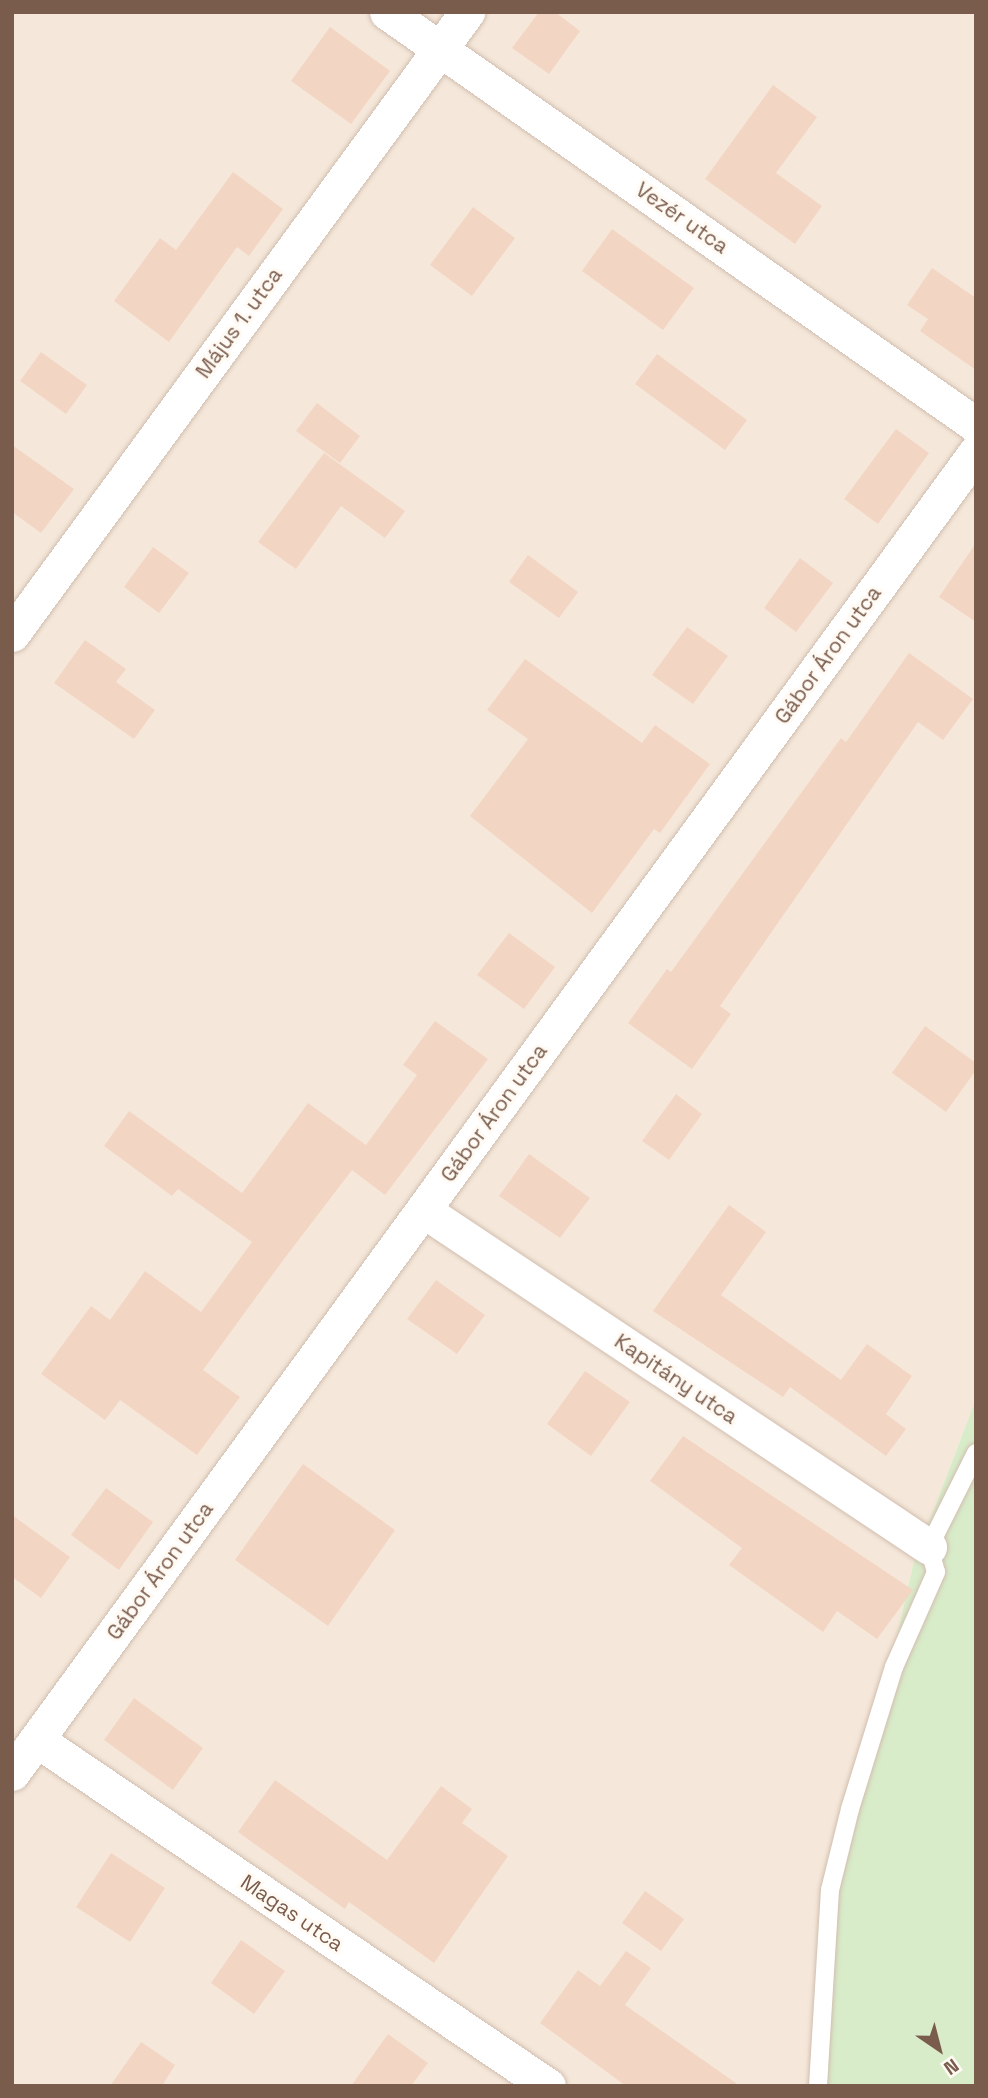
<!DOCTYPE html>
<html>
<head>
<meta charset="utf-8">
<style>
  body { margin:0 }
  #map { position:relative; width:988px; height:2098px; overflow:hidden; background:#fdf6ec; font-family:"Space Grotesk",sans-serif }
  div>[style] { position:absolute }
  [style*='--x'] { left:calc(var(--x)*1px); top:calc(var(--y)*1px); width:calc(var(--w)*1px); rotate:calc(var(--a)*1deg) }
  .residential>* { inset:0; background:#f5e8da }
  .green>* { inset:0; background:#d8ecc9 }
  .building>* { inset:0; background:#f3d5c3 }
  .roads { filter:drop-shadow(0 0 2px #d1beb0) drop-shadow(0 0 2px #d1beb0) }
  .service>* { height:18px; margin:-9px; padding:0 9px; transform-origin:9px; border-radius:9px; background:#fff }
  .minor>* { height:35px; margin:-17.5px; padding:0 17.5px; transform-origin:17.5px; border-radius:17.5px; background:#fff }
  span { translate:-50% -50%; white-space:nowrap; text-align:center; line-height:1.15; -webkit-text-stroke:6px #fffaf3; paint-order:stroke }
  .street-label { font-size:21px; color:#7a5c4d }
  .frame { position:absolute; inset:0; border:14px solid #7a5c4d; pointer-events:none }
  .north { position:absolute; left:904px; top:2014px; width:70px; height:70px; -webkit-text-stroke:5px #fffaf3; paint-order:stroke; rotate:145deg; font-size:19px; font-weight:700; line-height:28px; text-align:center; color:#7a5c4d }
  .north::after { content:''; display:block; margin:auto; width:24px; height:32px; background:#7a5c4d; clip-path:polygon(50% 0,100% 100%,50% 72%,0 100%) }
</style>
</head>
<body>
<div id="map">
  <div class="residential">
    <i style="clip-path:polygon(12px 12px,976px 12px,976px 1399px,914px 1561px,839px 1890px,824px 2086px,12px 2086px)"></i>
  </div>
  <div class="green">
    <i style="clip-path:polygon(976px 1399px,976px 2086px,824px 2086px,839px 1890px,914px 1561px)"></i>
  </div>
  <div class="building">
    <i style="clip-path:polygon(539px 12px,555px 12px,580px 31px,549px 74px,512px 48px)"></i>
    <i style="clip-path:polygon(330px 27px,390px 71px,351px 124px,291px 81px)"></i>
    <i style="clip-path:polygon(773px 85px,817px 117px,776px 173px,822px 206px,795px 244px,705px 179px)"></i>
    <i style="clip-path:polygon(233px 172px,283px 209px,249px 256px,237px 247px,169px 342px,114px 301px,160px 238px,176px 250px)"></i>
    <i style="clip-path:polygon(473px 207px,515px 238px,472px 296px,430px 265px)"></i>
    <i style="clip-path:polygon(612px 229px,694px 288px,663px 330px,582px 271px)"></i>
    <i style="clip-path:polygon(932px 268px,976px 298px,976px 370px,920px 331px,928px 319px,907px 305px)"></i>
    <i style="clip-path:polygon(41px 352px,87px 385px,66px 414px,20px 381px)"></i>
    <i style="clip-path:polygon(657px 354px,747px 420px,725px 450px,635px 384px)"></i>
    <i style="clip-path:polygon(317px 403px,360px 436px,340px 463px,296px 431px)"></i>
    <i style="clip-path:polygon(896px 429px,929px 453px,878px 524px,844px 499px)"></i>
    <i style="clip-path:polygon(12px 445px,74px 489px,41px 533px,12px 512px)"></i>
    <i style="clip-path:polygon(324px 453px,405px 511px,385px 538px,341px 506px,296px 569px,258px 542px)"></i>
    <i style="clip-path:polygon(976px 543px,976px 622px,939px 597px)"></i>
    <i style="clip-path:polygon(153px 547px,189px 573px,159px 613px,124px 587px)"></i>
    <i style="clip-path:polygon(528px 555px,578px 592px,559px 618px,509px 582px)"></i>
    <i style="clip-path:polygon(800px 558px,833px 583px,796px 632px,764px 608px)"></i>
    <i style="clip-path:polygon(687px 627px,728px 656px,693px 704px,652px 675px)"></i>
    <i style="clip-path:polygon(85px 640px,126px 669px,116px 682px,155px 710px,134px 739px,54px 683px)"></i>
    <i style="clip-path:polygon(909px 653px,973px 699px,943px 740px,918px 722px,720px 1006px,731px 1014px,692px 1069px,628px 1023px,667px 969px,671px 972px,841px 738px,846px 742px)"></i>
    <i style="clip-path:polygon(525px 659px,642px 743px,655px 725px,710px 764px,660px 833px,654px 829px,592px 913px,470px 816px,528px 739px,487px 710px)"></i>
    <i style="clip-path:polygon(509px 933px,555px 967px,524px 1009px,477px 975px)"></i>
    <i style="clip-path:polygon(435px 1021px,488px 1059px,385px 1195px,352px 1170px,281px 1263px,203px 1370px,240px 1397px,197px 1455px,120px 1400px,105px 1420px,41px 1374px,91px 1306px,110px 1320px,145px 1271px,201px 1312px,252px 1242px,178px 1189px,172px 1196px,104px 1146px,129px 1111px,242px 1193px,308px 1103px,366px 1145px,417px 1075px,403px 1065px)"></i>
    <i style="clip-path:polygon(925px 1026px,976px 1063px,976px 1070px,946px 1112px,892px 1073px)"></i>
    <i style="clip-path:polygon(676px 1094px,702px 1114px,669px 1160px,642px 1141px)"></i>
    <i style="clip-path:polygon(529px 1154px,590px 1198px,560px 1238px,499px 1196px)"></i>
    <i style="clip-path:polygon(729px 1205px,766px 1232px,721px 1295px,841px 1380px,867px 1344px,912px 1376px,886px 1414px,906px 1429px,886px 1456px,790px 1387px,783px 1397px,653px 1311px)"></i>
    <i style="clip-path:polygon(436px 1280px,485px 1315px,457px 1354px,407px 1319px)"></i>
    <i style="clip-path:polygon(585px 1371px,630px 1402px,591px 1456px,547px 1424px)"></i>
    <i style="clip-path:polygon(683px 1436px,913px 1590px,877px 1639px,837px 1611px,823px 1632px,729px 1565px,742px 1548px,650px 1481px)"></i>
    <i style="clip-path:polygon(303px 1464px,395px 1530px,328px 1626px,235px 1560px)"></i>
    <i style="clip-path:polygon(106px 1488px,153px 1522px,119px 1570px,71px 1535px)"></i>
    <i style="clip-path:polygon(12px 1515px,70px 1557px,41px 1598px,12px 1577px)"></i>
    <i style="clip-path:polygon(134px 1698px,203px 1748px,173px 1790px,104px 1740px)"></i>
    <i style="clip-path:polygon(275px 1780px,387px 1860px,441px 1786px,472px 1809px,462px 1823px,508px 1856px,434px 1963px,349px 1902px,345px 1909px,238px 1832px)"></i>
    <i style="clip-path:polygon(111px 1853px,165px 1888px,130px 1942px,76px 1907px)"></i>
    <i style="clip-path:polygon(645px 1891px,684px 1919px,661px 1951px,622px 1923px)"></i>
    <i style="clip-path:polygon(241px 1940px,285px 1971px,254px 2014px,211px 1983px)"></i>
    <i style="clip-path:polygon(626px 1951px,651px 1968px,625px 2005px,740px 2086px,626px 2086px,540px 2023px,578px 1970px,600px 1986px)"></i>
    <i style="clip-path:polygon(388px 2034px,428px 2063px,411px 2086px,351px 2086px)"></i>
    <i style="clip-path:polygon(141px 2042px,175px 2065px,162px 2086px,110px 2086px)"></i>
  </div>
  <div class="roads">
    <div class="service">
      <i style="--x:818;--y:2086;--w:196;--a:-86.5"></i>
      <i style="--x:830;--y:1890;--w:83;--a:-76.1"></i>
      <i style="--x:850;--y:1809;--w:149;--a:-72.8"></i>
      <i style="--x:894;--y:1667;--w:104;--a:-66.1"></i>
      <i style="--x:936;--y:1572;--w:26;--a:-106"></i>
      <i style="--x:929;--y:1547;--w:105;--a:-63.4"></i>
    </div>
    <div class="minor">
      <i style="--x:387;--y:12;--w:719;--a:35.04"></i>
      <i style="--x:12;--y:634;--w:771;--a:-53.81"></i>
      <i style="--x:423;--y:1210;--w:608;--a:33.66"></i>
      <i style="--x:37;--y:1740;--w:617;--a:34.1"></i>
      <i style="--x:12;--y:1773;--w:1635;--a:-53.88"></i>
    </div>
  </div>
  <div class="street-label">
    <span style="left:682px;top:218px;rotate:35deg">Vezér utca</span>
    <span style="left:239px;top:323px;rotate:-54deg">Május 1. utca</span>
    <span style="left:828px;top:655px;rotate:-54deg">Gábor Áron utca</span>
    <span style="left:494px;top:1113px;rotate:-54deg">Gábor Áron utca</span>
    <span style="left:676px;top:1379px;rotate:34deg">Kapitány utca</span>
    <span style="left:160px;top:1571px;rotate:-54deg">Gábor Áron utca</span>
    <span style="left:292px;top:1913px;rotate:34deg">Magas utca</span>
  </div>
  <div class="frame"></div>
  <div class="north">N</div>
</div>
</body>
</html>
